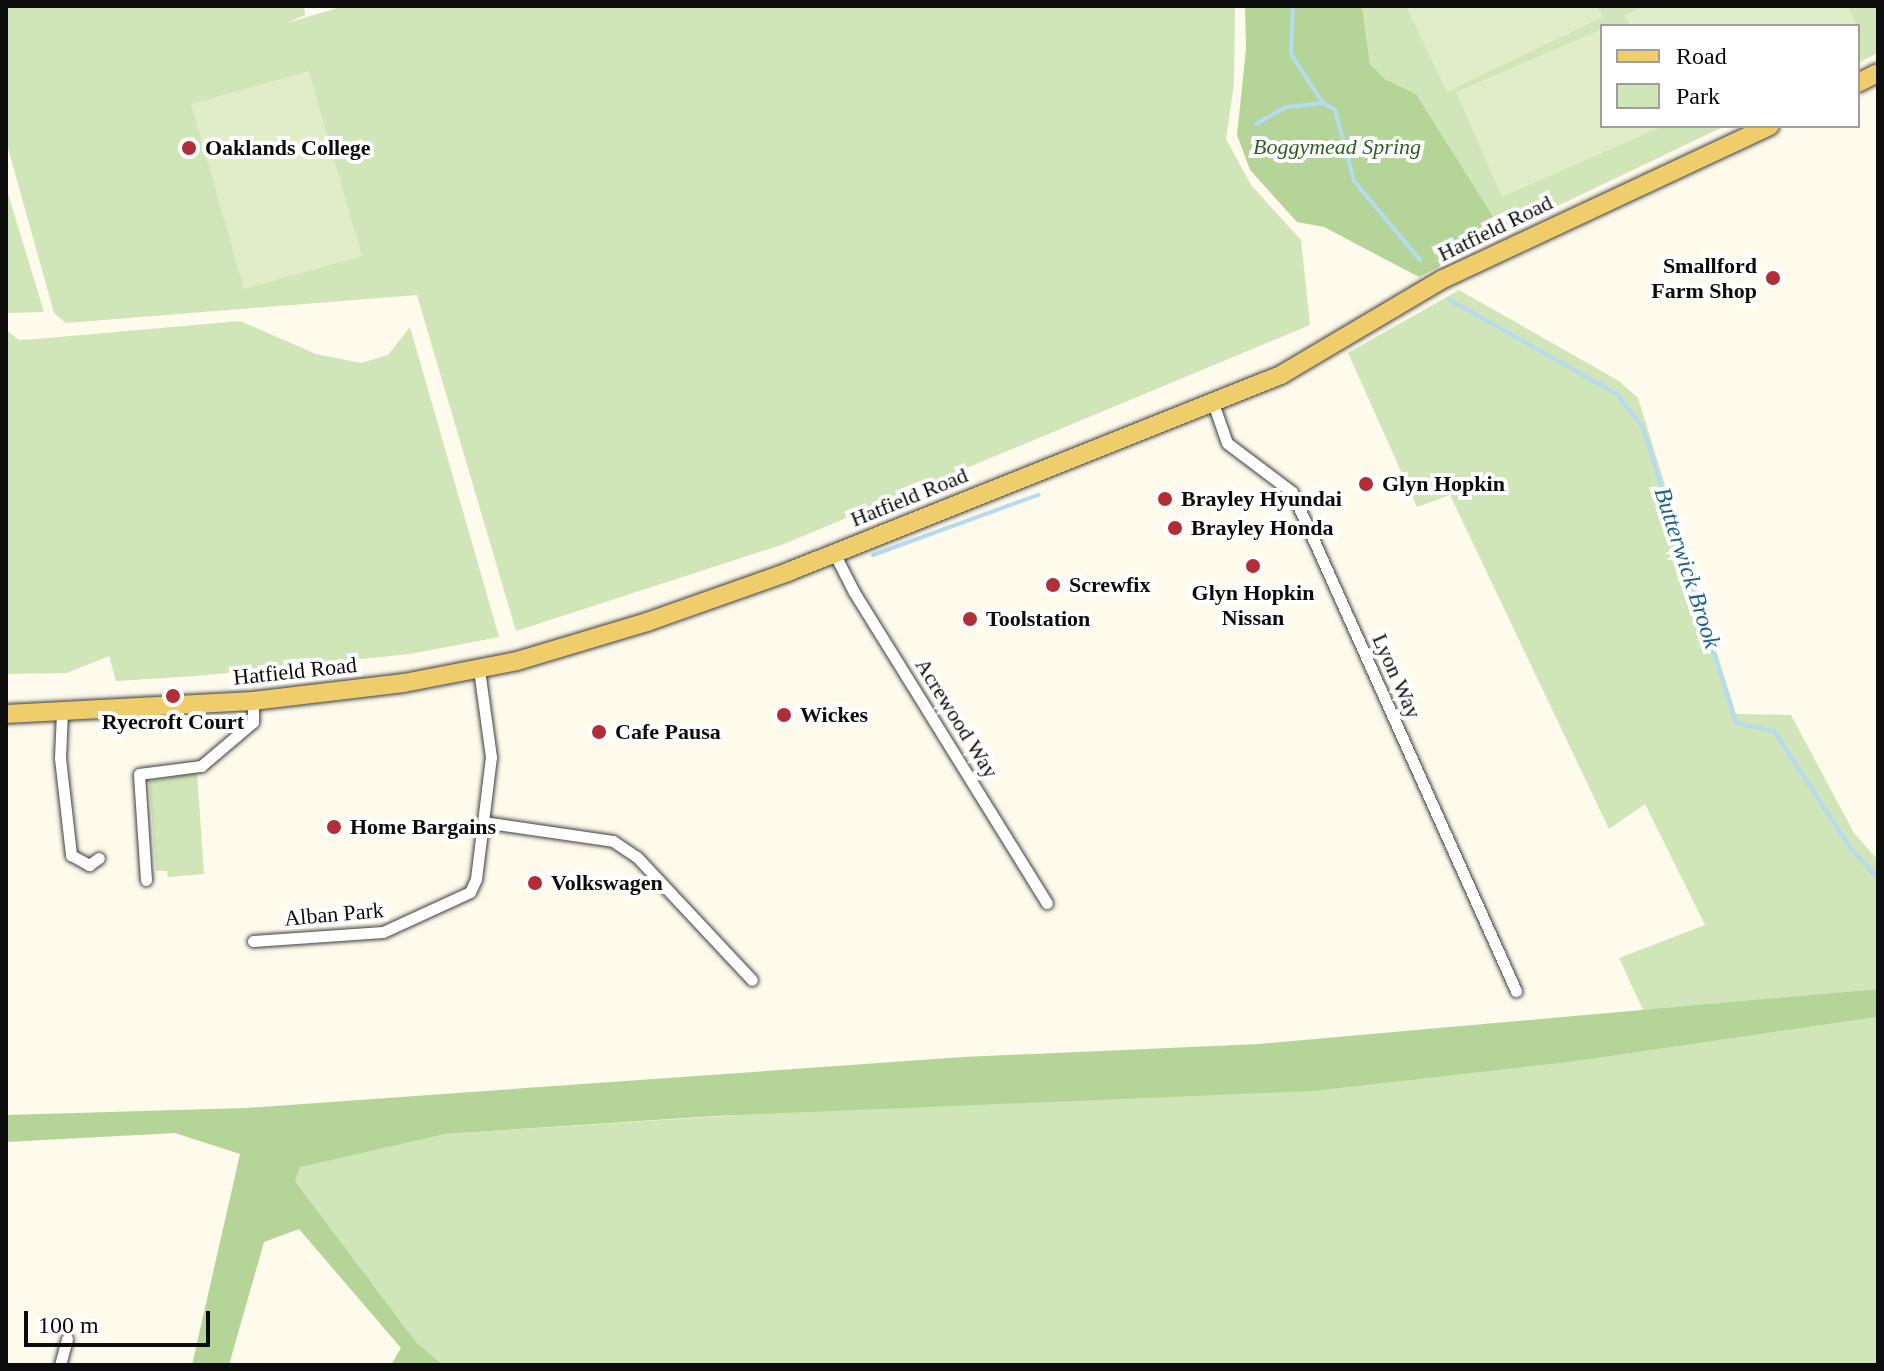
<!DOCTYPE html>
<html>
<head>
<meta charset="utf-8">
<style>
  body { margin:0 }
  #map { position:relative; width:1884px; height:1371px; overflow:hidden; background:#fefaec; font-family:"Times New Roman",serif }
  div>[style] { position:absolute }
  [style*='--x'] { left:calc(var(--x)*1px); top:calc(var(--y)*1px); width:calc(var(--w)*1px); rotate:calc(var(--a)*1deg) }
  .green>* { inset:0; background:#d0e5b8 }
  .forest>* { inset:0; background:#b5d598 }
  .pitch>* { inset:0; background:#e1edc9 }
  .stream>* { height:4px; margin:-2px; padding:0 2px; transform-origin:2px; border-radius:2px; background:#b4dbf2 }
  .roads { filter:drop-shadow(0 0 2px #3f3f3f) drop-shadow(0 0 2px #3f3f3f) }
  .street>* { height:11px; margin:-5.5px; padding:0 5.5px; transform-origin:5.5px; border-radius:5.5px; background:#fff }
  .primary>* { height:18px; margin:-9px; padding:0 9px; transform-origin:9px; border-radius:9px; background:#efcd6a }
  .dots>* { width:22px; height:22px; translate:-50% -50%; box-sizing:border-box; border:4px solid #fff; border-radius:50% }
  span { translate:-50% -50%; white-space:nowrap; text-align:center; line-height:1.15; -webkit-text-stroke:8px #fff; paint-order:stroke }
  .park-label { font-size:22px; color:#2f5e21; font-style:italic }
  .poi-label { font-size:22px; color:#0c0c0c; font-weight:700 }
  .left { translate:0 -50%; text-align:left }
  .right { translate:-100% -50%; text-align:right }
  .street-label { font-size:22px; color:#0c0c0c }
  .water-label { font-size:24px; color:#1e6294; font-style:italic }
  .frame { position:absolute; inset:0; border:8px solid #0c0c0c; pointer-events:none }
  .legend { position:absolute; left:1600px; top:24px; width:260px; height:104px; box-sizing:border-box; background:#fff; border:2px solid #9e9e9e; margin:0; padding:10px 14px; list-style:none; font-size:24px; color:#0c0c0c }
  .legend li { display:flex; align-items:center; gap:16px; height:40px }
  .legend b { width:40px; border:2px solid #9e9e9e }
  .scale { position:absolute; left:24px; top:1311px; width:186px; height:36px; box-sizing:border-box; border:4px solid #0c0c0c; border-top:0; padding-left:10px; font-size:24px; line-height:28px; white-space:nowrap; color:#0c0c0c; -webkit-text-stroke:6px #fff; paint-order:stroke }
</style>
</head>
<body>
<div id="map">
  <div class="green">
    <i style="clip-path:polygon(6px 6px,304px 6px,305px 15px,287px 23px,344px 6px,1235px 6px,1234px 84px,1226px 139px,1251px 185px,1301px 240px,1310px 325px,784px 544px,516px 631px,417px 295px,66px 323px,54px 313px,6px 141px)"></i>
    <i style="clip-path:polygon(1362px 6px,1878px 6px,1878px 53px,1858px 63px,1858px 26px,1602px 26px,1602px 126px,1725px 126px,1503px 232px,1416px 94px,1385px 79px,1370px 64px)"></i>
    <i style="clip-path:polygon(6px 187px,44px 312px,6px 313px)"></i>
    <i style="clip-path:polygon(1459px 290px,1619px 381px,1638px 398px,1736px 714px,1791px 715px,1854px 833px,1878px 860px,1878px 989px,1644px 1012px,1619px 958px,1705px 925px,1645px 804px,1609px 829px,1450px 495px,1417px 507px,1348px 353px)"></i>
    <i style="clip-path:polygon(240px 321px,316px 354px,361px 363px,388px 355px,410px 327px,499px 637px,410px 654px,197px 676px,116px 681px,109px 656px,67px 673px,6px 674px,6px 330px,19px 340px,37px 339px)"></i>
    <i style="clip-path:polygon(197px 772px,204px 874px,168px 877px,167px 871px,156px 871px,149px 781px)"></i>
    <i style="clip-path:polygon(1878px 1017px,1878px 1365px,443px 1365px,416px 1342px,295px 1181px,300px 1167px,312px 1162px,445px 1134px,1577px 1061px)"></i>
  </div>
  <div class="forest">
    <i style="clip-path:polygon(1245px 6px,1362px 6px,1370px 64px,1385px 79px,1416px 94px,1503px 232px,1419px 277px,1324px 227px,1297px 222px,1250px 170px,1237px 135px,1246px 49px)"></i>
    <i style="clip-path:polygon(1878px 989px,1878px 1017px,1577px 1061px,1313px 1091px,716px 1116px,445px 1134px,300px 1167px,295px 1181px,416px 1342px,443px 1365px,391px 1365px,401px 1348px,299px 1229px,264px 1242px,229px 1365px,192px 1365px,240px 1154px,175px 1133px,6px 1142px,6px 1115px,246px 1108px,963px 1057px,1259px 1044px)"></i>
  </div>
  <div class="pitch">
    <i style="clip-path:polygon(1406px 6px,1597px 6px,1603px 17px,1447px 92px)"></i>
    <i style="clip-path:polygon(1645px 6px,1848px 6px,1857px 26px,1630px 26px,1625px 15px)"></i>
    <i style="clip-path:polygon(1602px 29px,1602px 126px,1663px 126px,1502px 197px,1456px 92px)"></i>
    <i style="clip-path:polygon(309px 71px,362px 256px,244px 289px,191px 104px)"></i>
  </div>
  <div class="stream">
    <i style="--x:1293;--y:6;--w:48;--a:92.4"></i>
    <i style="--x:1291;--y:54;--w:57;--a:57.1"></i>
    <i style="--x:1256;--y:124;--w:35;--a:-29"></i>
    <i style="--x:1287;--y:107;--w:36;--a:-6"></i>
    <i style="--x:1323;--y:103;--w:14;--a:30"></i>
    <i style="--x:1335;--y:110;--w:73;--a:75"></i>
    <i style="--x:1354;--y:181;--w:103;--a:50.1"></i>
    <i style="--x:1450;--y:300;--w:192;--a:29.4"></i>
    <i style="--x:1617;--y:394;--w:43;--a:52.6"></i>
    <i style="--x:1643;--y:428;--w:309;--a:72.5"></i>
    <i style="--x:1736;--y:723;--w:39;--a:12"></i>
    <i style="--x:1774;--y:731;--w:142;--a:56.8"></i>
    <i style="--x:1852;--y:850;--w:38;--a:47"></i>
    <i style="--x:873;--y:555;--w:176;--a:-20"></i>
  </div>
  <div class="roads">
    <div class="street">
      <i style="--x:1213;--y:403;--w:42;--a:70.7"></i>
      <i style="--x:1227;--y:443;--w:81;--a:37"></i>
      <i style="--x:1292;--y:492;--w:547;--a:65.82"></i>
      <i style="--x:834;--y:553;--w:44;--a:62.9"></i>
      <i style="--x:854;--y:592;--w:366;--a:58.2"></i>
      <i style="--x:62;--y:712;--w:46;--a:92.5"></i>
      <i style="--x:60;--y:758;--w:98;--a:83.5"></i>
      <i style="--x:71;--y:855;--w:21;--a:29"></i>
      <i style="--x:89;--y:865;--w:12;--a:-35"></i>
      <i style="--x:483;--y:822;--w:131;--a:8.3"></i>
      <i style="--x:613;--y:841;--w:29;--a:34"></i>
      <i style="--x:637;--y:857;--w:168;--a:46.9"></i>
      <i style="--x:146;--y:880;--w:106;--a:-93.8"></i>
      <i style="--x:139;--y:774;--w:63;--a:-7.4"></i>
      <i style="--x:201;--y:766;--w:68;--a:-40.2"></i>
      <i style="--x:253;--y:722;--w:21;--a:-90"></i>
      <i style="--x:253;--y:941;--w:130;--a:-4"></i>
      <i style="--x:383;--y:932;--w:96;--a:-24.7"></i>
      <i style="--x:470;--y:892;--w:14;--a:-65"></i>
      <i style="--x:476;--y:879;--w:123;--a:-83"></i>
      <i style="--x:491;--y:757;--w:89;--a:-97.8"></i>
      <i style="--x:60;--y:1365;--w:27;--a:-75"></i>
    </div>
    <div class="primary">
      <i style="--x:1858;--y:83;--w:22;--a:-27"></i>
      <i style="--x:6;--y:714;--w:247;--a:-3"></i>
      <i style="--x:253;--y:701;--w:152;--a:-6.8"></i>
      <i style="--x:404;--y:683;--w:115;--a:-11"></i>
      <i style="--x:517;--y:661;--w:136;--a:-16.7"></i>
      <i style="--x:647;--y:622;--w:150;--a:-19.5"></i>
      <i style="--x:788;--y:572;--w:531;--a:-21.78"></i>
      <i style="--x:1281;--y:375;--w:188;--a:-30.7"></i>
      <i style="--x:1443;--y:279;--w:361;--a:-25.1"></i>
    </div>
  </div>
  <div class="dots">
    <i style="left:189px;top:148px;background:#b22d36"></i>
    <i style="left:1773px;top:278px;background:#b22d36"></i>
    <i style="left:1366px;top:484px;background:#b22d36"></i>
    <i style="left:1165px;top:499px;background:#b22d36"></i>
    <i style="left:1175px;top:528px;background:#b22d36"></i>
    <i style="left:1253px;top:566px;background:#b22d36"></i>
    <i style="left:1053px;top:585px;background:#b22d36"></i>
    <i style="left:970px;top:619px;background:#b22d36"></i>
    <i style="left:173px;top:696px;background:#b22d36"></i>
    <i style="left:784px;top:715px;background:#b22d36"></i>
    <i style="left:599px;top:732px;background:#b22d36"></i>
    <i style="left:334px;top:827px;background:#b22d36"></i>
    <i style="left:535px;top:883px;background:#b22d36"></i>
  </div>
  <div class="park-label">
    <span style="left:1337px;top:147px">Boggymead Spring</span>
  </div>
  <div class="poi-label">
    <span class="left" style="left:205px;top:148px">Oaklands College</span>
    <span class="right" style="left:1757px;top:278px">Smallford<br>Farm Shop</span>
    <span class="left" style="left:1382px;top:484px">Glyn Hopkin</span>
    <span class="left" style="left:1181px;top:499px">Brayley Hyundai</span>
    <span class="left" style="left:1191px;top:528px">Brayley Honda</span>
    <span class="left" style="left:1069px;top:585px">Screwfix</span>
    <span style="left:1253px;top:605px">Glyn Hopkin<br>Nissan</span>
    <span class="left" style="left:986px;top:619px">Toolstation</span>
    <span class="left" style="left:800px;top:715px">Wickes</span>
    <span style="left:173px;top:722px">Ryecroft Court</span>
    <span class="left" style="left:615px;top:732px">Cafe Pausa</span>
    <span class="left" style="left:350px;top:827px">Home Bargains</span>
    <span class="left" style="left:551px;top:883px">Volkswagen</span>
  </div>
  <div class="street-label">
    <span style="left:1495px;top:228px;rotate:-26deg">Hatfield Road</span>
    <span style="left:909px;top:497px;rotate:-22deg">Hatfield Road</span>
    <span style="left:295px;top:671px;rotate:-6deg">Hatfield Road</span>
    <span style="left:1397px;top:676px;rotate:66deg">Lyon Way</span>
    <span style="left:957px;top:718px;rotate:58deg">Acrewood Way</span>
    <span style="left:334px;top:914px;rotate:-5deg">Alban Park</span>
  </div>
  <div class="water-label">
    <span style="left:1687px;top:568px;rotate:72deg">Butterwick Brook</span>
  </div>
  <div class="frame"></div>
  <ul class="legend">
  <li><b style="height:10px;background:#efcd6a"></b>Road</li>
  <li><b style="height:22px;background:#d0e5b8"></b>Park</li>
  </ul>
  <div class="scale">100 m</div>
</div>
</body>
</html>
